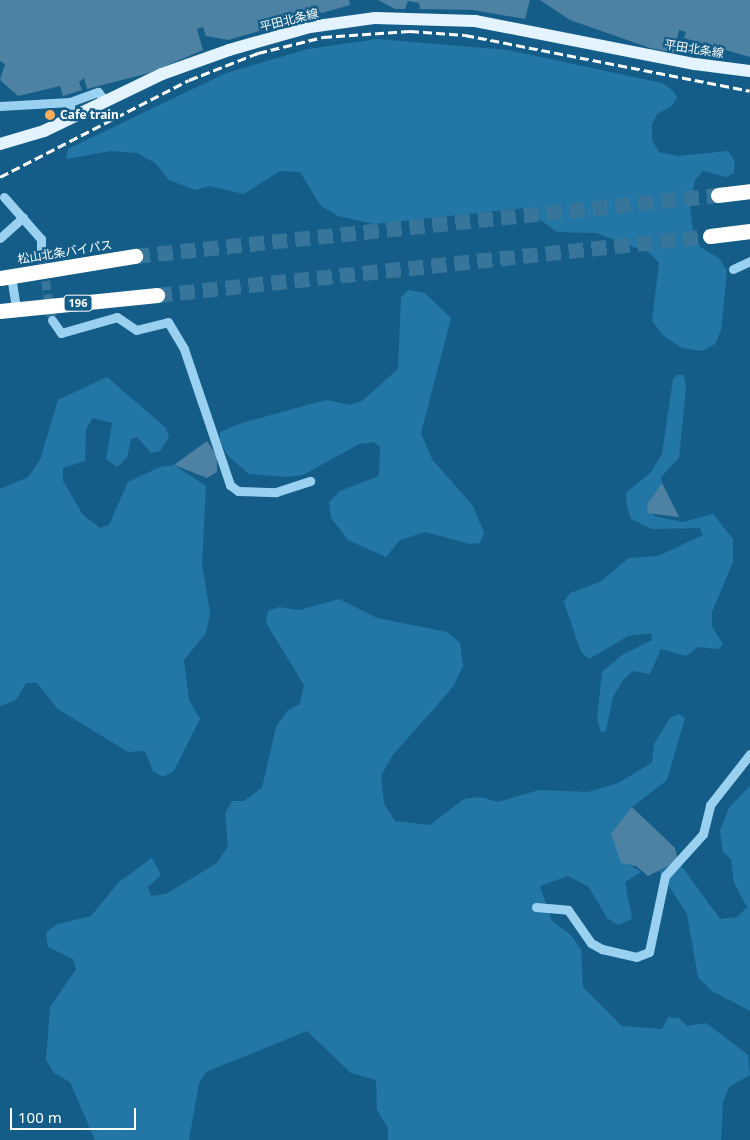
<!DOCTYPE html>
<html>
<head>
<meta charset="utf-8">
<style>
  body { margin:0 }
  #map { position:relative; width:750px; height:1140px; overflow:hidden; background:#145d89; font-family:"Noto Sans","Noto Sans JP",sans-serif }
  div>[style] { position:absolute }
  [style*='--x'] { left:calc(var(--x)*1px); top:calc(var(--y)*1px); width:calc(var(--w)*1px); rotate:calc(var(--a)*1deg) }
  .green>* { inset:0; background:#2377a7 }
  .water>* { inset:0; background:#4d82a2 }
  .minor-tunnel>* { height:9px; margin-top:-4.5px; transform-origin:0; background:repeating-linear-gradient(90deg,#37759b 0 9px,transparent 0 13.5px) }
  .highway-tunnel>* { height:15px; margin-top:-7.5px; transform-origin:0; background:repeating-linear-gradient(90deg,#37759b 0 15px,transparent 0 23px) }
  .minor>* { height:9px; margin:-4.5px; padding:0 4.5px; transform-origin:4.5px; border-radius:4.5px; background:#9bd1f0 }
  .major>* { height:12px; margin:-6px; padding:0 6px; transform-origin:6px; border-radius:6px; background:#e3f3ff }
  .highway>* { height:15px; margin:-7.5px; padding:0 7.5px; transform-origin:7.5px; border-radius:7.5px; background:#fff }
  .rail>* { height:2.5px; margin-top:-1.25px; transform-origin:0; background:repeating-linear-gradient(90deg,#fff 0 9px,transparent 0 13px) }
  .dots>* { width:14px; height:14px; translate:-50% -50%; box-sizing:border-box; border:2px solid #145d89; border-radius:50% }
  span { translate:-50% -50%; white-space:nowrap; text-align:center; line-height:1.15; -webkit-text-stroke:4.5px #145d89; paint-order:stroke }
  .shield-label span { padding:1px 4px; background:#145d89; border:1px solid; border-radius:4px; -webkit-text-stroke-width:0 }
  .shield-label { font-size:11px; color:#fff; font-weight:700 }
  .street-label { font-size:12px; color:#fff }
  .poi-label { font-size:12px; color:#fff; font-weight:700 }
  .left { translate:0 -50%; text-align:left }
  .scale { position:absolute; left:10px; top:1108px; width:126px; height:22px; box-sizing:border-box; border:2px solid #fff; border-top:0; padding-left:6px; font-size:15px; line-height:18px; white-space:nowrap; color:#fff; -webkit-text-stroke:4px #145d89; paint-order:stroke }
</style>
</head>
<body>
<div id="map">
  <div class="green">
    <i style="clip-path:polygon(377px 39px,508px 50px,662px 83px,671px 89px,677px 97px,672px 106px,657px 114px,652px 124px,652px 140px,659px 152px,678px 156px,728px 151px,735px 162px,734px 173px,727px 177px,703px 171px,695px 180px,690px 205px,694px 243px,720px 259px,727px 272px,721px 330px,715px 344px,702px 351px,682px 348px,664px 336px,652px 321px,659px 263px,650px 253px,596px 233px,557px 232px,524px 208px,374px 224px,338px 216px,321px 206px,300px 172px,280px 171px,244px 194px,209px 186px,195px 190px,169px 180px,155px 163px,137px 153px,111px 151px,66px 159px,68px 149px,226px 73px,308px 49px)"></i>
    <i style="clip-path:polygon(408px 290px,425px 293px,451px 318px,421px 433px,432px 459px,473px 506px,484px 533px,480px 543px,470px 544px,425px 532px,400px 540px,386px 557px,348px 540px,331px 518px,329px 502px,340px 491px,379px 476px,380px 447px,374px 442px,359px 444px,303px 475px,288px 477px,249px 474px,227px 455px,220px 440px,220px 432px,242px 423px,307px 405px,327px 400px,350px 405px,362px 401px,398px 369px,401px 297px)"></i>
    <i style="clip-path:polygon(677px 375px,684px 375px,686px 388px,679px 458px,661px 477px,662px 483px,648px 503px,654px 516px,683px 522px,713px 514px,733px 539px,733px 562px,712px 612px,712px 626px,723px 644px,718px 649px,698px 647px,686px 656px,661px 649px,650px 674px,633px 671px,623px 680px,613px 697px,606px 731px,601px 732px,597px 719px,602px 672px,622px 655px,652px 640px,651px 633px,628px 636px,589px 659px,581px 652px,564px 602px,570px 593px,600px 582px,629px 558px,658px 556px,703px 535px,700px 528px,652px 529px,631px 519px,627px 506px,626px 493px,651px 472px,662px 454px,673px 379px)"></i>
    <i style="clip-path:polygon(107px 377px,166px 428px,169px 437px,160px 451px,151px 453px,137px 437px,131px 439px,127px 458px,117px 467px,106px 459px,112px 423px,93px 418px,86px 429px,85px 461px,63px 468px,63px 481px,83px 515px,100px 528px,109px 525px,128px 482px,160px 467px,174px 465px,206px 486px,202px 564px,210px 613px,206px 633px,184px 660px,189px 700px,200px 719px,174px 771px,163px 777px,153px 771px,145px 751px,128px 752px,58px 709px,37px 683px,26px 683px,16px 700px,0 706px,0 489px,28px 477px,40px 460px,58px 400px)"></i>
    <i style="clip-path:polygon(339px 599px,377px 618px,447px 632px,460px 643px,463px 666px,453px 687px,392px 756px,381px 776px,384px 804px,395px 821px,430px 825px,464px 799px,480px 797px,498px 802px,539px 790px,588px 792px,618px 783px,652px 763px,654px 744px,670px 718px,679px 714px,685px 718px,667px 780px,632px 807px,627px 863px,641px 872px,625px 882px,632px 919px,618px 925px,607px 918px,589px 887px,568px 876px,540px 886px,552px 921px,572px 936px,581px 950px,583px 987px,622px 1026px,662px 1029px,668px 1017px,679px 1018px,687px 1026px,706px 1023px,748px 1055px,750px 1075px,729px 1087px,723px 1102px,721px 1140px,388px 1140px,388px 1128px,377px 1110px,376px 1080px,351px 1073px,307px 1031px,206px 1072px,199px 1083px,189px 1140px,95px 1140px,70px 1082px,54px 1073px,46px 1060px,50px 1007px,76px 969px,73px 959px,48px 947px,46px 932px,58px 924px,91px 916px,119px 882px,152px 858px,161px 875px,148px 887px,151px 896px,166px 894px,217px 863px,228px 846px,225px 813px,232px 801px,244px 801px,262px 788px,276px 727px,287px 711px,300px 704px,304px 685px,266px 623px,268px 611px,279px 607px,300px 610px)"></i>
    <i style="clip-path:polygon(750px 786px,750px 1011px,712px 991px,698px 977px,687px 914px,659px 871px,678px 861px,720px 919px,737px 917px,747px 907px,734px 883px,731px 859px,723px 852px,720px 831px,729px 808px)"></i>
  </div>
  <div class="water">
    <i style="clip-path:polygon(0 0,349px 0,350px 5px,228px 40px,206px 36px,203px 27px,197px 29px,203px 50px,149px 73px,87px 89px,84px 78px,79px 82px,82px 90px,63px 96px,60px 86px,18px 96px,0 80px,5px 64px,0 61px)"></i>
    <i style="clip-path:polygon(378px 0,530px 0,525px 19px,473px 10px,420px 9px,419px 3px,408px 1px,405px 9px,395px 9px)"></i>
    <i style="clip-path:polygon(540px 0,750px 0,750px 57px,684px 38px,686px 32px,679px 30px,674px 53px,650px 48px,570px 20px)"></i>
    <i style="clip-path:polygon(207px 441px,217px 456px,217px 472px,207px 478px,174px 465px)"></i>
    <i style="clip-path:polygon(662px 483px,679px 517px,647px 513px,648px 503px)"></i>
    <i style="clip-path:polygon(632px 807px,675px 848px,678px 861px,648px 876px,636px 866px,621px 863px,611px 834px)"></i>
  </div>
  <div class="minor-tunnel">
    <i style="--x:41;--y:254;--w:67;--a:80.5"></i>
  </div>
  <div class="highway-tunnel">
    <i style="--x:135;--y:256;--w:586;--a:-5.97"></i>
    <i style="--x:157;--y:295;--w:556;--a:-6.09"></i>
  </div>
  <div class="minor">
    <i style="--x:0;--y:106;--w:70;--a:-3.3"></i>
    <i style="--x:71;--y:118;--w:16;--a:-94"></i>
    <i style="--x:70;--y:102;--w:30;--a:-20"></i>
    <i style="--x:98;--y:92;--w:13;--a:51"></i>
    <i style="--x:4;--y:197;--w:56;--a:48.6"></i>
    <i style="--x:41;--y:239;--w:15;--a:90"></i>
    <i style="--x:0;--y:238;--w:31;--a:-42"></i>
    <i style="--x:733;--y:269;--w:19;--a:-25"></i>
    <i style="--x:11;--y:276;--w:33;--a:81"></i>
    <i style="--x:52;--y:320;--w:16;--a:55"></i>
    <i style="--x:61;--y:333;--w:58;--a:-15.9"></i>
    <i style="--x:117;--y:317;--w:23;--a:34"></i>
    <i style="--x:136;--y:330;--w:33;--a:-14"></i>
    <i style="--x:168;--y:322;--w:31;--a:59"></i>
    <i style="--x:184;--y:349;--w:144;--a:71.3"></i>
    <i style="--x:230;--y:485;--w:10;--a:37"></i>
    <i style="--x:238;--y:491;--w:38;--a:2"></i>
    <i style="--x:276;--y:492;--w:36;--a:-18"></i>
    <i style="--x:536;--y:907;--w:32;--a:5"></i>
    <i style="--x:568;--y:910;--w:40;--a:55.1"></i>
    <i style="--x:591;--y:943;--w:13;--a:29"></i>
    <i style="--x:602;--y:949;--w:35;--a:13"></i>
    <i style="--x:636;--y:957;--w:14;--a:-21"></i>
    <i style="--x:649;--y:952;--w:78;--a:-78.1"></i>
    <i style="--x:665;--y:876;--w:57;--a:-47.9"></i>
    <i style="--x:703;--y:834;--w:30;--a:-76"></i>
    <i style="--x:710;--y:805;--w:65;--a:-51.9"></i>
  </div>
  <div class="major">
    <i style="--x:0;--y:144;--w:46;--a:-16.5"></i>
    <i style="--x:44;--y:131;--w:131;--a:-25.8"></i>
    <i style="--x:162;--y:74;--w:71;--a:-19.7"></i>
    <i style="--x:229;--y:50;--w:84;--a:-15.9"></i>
    <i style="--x:310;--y:27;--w:66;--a:-7.9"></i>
    <i style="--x:375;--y:18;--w:100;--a:1.7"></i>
    <i style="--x:475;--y:21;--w:224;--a:11.1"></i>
    <i style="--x:695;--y:64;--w:55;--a:7.3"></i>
  </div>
  <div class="highway">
    <i style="--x:718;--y:195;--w:32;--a:-7"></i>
    <i style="--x:710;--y:236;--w:40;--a:-7.1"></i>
    <i style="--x:0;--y:278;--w:137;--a:-9.3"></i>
    <i style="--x:0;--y:311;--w:158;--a:-5.8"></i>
  </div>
  <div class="rail">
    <i style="--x:0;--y:177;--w:212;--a:-27.2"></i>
    <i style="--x:189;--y:80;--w:74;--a:-21.4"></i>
    <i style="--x:258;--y:53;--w:67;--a:-13.8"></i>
    <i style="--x:323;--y:37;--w:87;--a:-3.9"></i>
    <i style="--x:410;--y:31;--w:55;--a:4.2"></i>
    <i style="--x:465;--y:35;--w:290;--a:11.1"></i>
  </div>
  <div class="dots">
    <i style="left:50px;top:115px;background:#ffb059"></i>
  </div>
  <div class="shield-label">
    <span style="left:78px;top:303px">196</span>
  </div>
  <div class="street-label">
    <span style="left:289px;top:20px;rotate:-14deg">平田北条線</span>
    <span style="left:694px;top:49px;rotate:9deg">平田北条線</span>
    <span style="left:65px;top:252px;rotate:-9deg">松山北条バイパス</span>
  </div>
  <div class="poi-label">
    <span class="left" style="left:60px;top:115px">Cafe train</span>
  </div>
  <div class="scale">100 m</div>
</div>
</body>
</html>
